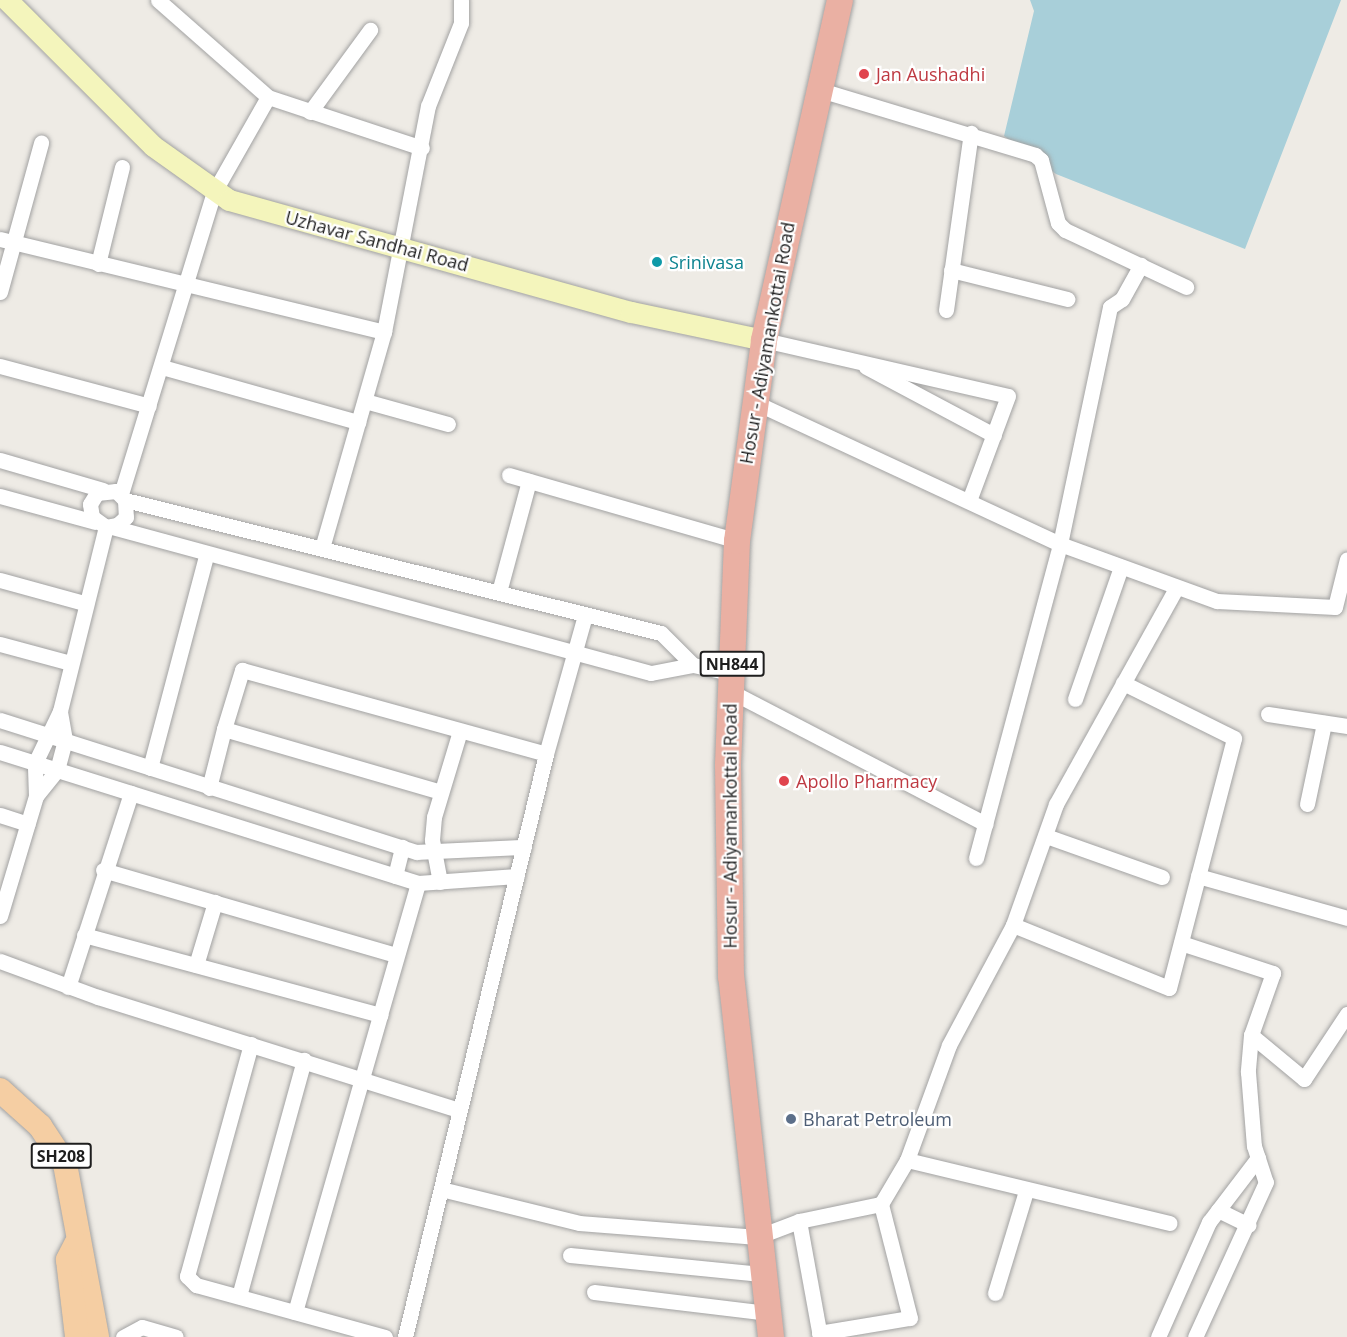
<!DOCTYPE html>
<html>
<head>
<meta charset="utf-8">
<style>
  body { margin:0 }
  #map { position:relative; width:1347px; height:1337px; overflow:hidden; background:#eeebe5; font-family:"Open Sans",sans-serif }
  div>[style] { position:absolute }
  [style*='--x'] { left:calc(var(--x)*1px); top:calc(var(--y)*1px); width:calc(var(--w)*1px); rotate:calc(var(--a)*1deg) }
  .water>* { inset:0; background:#a8cfd9 }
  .roads { filter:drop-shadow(0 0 2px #a2a2a2) drop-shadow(0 0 2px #a2a2a2) }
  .minor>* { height:15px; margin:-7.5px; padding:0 7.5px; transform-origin:7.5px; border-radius:7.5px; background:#fff }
  .secondary>* { height:21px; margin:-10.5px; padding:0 10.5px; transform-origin:10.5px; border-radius:10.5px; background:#f4f5bc }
  .primary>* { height:24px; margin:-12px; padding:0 12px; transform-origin:12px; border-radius:12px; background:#f5cea3 }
  .trunk>* { height:26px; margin:-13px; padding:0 13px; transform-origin:13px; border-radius:13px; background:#eab0a3 }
  .dots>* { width:16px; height:16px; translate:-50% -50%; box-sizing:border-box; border:3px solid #fff; border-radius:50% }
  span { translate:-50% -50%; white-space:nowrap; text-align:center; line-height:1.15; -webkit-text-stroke:4.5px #fff; paint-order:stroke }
  .shield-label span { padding:2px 4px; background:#fff; border:2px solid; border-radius:4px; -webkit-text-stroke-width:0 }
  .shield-label { font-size:16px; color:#1e1e1e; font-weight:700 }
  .health-label { font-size:18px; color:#be3a42 }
  .left { translate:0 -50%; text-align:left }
  .street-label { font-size:18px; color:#1e1e1e }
  .culture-label { font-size:18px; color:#0d838f }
  .service-label { font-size:18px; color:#4e5e75 }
</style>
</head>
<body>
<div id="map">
  <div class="water">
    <i style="clip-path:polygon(1030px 0,1341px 0,1245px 249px,1056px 174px,1004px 136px,1034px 11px)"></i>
  </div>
  <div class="roads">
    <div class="minor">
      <i style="--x:158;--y:0;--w:147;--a:41.4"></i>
      <i style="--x:268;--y:97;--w:162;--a:18.3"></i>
      <i style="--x:817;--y:89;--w:228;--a:16.8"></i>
      <i style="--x:1035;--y:155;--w:8;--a:40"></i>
      <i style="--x:1041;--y:160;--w:65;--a:74.9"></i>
      <i style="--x:1058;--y:223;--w:10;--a:45"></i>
      <i style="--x:1065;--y:230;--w:134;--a:25.2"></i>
      <i style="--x:310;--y:112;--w:102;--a:-53.8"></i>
      <i style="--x:0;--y:239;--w:395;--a:13.6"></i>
      <i style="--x:98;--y:264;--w:100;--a:-76.1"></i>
      <i style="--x:951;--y:270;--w:120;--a:14"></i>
      <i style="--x:0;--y:292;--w:155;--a:-74.6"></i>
      <i style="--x:946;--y:310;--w:179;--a:-82"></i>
      <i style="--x:764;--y:340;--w:250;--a:12.9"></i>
      <i style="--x:1008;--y:396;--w:112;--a:110.4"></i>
      <i style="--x:0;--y:366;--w:154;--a:15"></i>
      <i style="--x:162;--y:367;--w:204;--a:15.7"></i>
      <i style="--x:866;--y:367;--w:145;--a:28"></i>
      <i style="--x:365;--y:401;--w:86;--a:15.5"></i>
      <i style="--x:754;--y:402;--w:337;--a:24.9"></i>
      <i style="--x:1060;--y:544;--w:167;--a:20"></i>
      <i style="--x:1217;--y:601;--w:118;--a:2.9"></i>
      <i style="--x:1335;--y:607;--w:49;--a:-76"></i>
      <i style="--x:0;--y:460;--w:107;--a:16.2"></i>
      <i style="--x:509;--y:475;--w:237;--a:16.1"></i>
      <i style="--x:121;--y:494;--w:316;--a:-72.9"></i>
      <i style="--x:214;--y:192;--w:109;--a:-60.4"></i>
      <i style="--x:0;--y:496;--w:98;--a:15.3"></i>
      <i style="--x:125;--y:500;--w:17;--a:87"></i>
      <i style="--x:126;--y:517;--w:12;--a:138"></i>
      <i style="--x:117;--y:525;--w:11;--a:170"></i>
      <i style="--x:106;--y:527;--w:17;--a:-144"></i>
      <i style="--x:92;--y:517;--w:13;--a:-99"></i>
      <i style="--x:90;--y:504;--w:13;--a:-58"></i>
      <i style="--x:97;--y:493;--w:19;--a:-6"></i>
      <i style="--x:116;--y:491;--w:13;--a:45"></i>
      <i style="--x:125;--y:500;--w:552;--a:13.94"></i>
      <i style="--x:661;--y:633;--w:45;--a:45"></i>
      <i style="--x:112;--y:527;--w:558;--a:15.16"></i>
      <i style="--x:651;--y:673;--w:43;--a:-10.8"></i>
      <i style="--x:693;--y:665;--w:39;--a:12"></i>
      <i style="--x:322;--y:548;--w:225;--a:-74"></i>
      <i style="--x:384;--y:332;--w:230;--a:-79"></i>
      <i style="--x:428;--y:106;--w:89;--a:-68.3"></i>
      <i style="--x:461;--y:23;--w:23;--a:-90"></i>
      <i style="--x:0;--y:580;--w:87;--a:15.3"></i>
      <i style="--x:499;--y:592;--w:115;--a:-74.9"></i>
      <i style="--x:0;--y:644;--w:73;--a:15"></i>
      <i style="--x:730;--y:691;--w:288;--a:27.5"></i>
      <i style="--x:1075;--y:699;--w:140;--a:-70.8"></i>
      <i style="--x:1268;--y:714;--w:80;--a:8.6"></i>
      <i style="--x:0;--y:720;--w:437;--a:17.6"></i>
      <i style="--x:417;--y:852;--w:107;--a:-2.7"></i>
      <i style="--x:224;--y:729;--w:62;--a:-73"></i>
      <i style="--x:242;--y:670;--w:315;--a:15.4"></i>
      <i style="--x:0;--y:752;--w:438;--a:17.4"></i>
      <i style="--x:418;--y:883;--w:99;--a:-4"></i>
      <i style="--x:150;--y:768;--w:222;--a:-75.2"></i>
      <i style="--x:209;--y:788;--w:61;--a:-75.7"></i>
      <i style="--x:224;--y:729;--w:226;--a:16.2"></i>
      <i style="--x:36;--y:796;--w:33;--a:-51"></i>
      <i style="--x:57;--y:770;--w:31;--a:-75"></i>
      <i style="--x:65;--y:740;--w:29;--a:-100"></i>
      <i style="--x:1307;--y:804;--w:83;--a:-78.1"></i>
      <i style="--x:0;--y:815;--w:29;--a:18"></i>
      <i style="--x:1046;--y:836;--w:123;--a:19.5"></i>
      <i style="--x:976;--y:858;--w:325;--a:-75"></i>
      <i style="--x:1060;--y:544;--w:242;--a:-78.1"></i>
      <i style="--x:1110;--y:307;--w:14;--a:-34"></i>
      <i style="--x:1122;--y:299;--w:39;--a:-61"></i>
      <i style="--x:103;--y:870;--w:304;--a:16.2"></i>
      <i style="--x:395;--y:876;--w:30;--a:-76"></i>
      <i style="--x:1198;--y:876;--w:155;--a:15.7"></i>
      <i style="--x:440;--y:882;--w:43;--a:-100.8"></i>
      <i style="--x:432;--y:840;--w:23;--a:-85"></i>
      <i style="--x:434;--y:817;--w:90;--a:-73.2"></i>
      <i style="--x:0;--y:916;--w:125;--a:-73.3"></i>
      <i style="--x:36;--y:796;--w:33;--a:-92"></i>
      <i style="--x:35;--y:763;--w:58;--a:-64.3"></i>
      <i style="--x:60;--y:711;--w:190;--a:-76"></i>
      <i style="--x:1013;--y:925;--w:168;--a:22"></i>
      <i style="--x:1169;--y:988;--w:258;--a:-75.4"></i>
      <i style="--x:1234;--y:738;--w:124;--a:-153.6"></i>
      <i style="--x:84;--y:935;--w:307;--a:15.1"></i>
      <i style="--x:380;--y:1015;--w:137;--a:-73.9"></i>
      <i style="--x:1181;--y:943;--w:97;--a:18.1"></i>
      <i style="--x:1273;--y:973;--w:66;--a:109.5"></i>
      <i style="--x:1251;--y:1035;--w:37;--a:95"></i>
      <i style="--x:1248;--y:1072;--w:74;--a:85.4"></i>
      <i style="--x:1254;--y:1146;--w:38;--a:72"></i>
      <i style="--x:1266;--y:1182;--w:170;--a:114.6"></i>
      <i style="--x:0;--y:961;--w:104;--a:20.2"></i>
      <i style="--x:98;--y:997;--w:378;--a:17.4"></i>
      <i style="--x:196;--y:965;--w:66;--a:-73.2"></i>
      <i style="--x:68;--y:987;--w:204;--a:-72"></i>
      <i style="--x:1251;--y:1035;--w:69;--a:39.7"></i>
      <i style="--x:1304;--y:1079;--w:78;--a:-56.5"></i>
      <i style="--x:251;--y:1044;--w:241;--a:105.4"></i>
      <i style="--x:187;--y:1276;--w:13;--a:45"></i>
      <i style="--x:196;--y:1285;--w:196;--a:15.4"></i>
      <i style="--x:907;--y:1160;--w:270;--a:13.5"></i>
      <i style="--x:441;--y:1189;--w:142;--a:13.8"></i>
      <i style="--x:579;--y:1223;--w:179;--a:4.5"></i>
      <i style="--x:757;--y:1237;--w:45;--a:-20.9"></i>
      <i style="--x:799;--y:1221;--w:84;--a:-11.7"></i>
      <i style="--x:881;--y:1204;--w:51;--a:-59.4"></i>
      <i style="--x:907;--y:1160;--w:122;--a:-69.9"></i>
      <i style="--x:949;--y:1045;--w:136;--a:-61.9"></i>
      <i style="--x:1013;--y:925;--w:128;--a:-70.4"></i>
      <i style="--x:1056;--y:804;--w:248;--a:-60.9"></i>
      <i style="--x:1218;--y:1210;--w:34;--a:26"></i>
      <i style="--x:799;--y:1221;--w:118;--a:79.7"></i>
      <i style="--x:570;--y:1255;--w:192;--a:5.7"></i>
      <i style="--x:594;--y:1292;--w:174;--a:6.9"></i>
      <i style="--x:995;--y:1293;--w:107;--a:-73.1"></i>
      <i style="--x:239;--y:1296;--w:245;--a:-74.6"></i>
      <i style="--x:295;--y:1312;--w:309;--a:-74"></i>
      <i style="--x:819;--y:1333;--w:92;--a:-9.4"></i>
      <i style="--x:910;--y:1318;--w:118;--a:-104.3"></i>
      <i style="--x:123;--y:1337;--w:21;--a:-28"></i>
      <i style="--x:142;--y:1327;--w:35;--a:16"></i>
      <i style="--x:405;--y:1337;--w:600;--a:-76.4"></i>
      <i style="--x:546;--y:754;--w:144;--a:-74.3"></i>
      <i style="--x:1158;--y:1337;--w:126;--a:-66.1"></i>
      <i style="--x:1209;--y:1222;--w:81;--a:-52.6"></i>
    </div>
    <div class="secondary">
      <i style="--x:7;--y:0;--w:206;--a:45"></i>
      <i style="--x:153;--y:146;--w:93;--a:35.4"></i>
      <i style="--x:229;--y:200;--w:417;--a:15.6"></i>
      <i style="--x:631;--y:312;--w:136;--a:11.9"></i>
    </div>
    <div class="primary">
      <i style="--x:0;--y:1090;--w:54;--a:42"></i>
      <i style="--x:40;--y:1126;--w:45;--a:56.7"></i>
      <i style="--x:65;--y:1164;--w:176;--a:79.5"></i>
      <i style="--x:76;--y:1244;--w:18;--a:117"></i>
      <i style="--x:68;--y:1260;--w:78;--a:83.3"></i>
    </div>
    <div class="trunk">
      <i style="--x:771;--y:1337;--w:362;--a:-96.3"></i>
      <i style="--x:731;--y:977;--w:212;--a:-90.8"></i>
      <i style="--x:728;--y:765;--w:224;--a:-87.7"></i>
      <i style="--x:737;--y:541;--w:203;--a:-82.3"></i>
      <i style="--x:764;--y:340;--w:348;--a:-77.4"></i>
    </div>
  </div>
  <div class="dots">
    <i style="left:864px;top:74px;background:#e0444e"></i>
    <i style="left:657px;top:262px;background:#0f9aa8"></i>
    <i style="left:784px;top:781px;background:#e0444e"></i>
    <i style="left:791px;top:1119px;background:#5c6f8a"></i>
  </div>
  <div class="shield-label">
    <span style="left:732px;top:664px">NH844</span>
    <span style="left:61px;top:1156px">SH208</span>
  </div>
  <div class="health-label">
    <span class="left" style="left:876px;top:74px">Jan Aushadhi</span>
    <span class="left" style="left:796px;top:781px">Apollo Pharmacy</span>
  </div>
  <div class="street-label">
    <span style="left:377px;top:241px;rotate:15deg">Uzhavar Sandhai Road</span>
    <span style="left:767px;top:343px;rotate:-80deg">Hosur - Adiyamankottai Road</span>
    <span style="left:730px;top:826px;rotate:-90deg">Hosur - Adiyamankottai Road</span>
  </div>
  <div class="culture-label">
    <span class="left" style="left:669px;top:262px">Srinivasa</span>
  </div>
  <div class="service-label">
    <span class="left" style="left:803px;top:1119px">Bharat Petroleum</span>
  </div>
</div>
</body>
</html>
